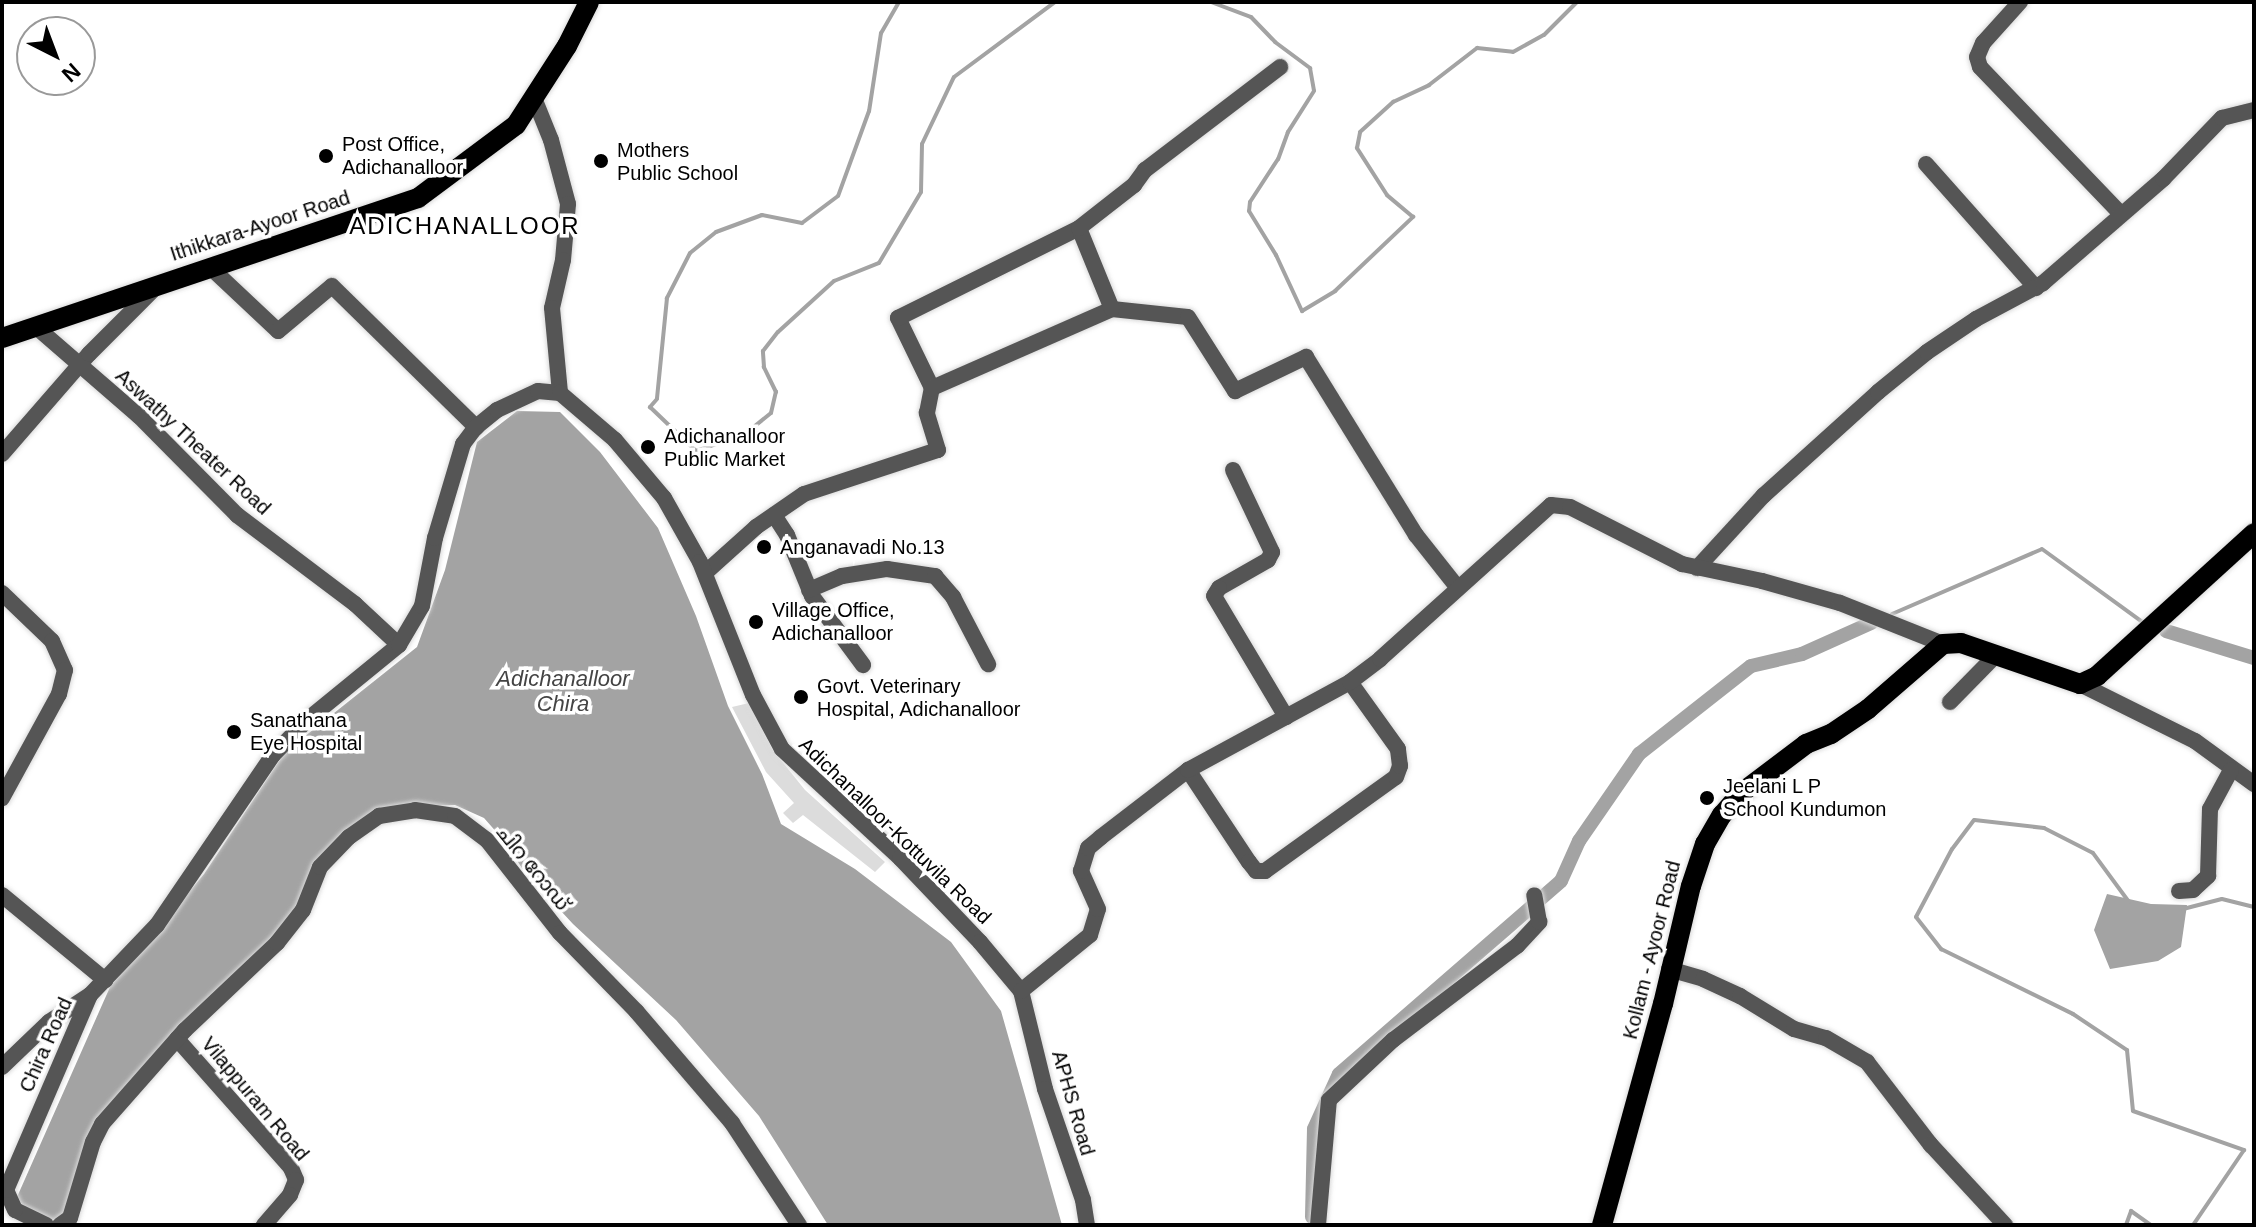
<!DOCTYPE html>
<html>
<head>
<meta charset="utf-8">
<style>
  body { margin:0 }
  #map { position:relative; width:2256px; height:1227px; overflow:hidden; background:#fff; font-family:Helvetica,"Noto Sans Malayalam",sans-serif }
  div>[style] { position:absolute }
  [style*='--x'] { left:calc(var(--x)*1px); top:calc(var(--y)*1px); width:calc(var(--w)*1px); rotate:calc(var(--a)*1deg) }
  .green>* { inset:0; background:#dcdcdc }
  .water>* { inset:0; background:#a3a3a3 }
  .stream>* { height:4px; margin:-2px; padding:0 2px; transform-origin:2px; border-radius:2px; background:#a3a3a3 }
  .canal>* { height:14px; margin:-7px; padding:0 7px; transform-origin:7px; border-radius:7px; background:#a3a3a3 }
  .roads { filter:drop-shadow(0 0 2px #dbdbdb) drop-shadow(0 0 2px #dbdbdb) }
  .minor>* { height:16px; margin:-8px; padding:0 8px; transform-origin:8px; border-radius:8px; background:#555 }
  .major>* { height:20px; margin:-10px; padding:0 10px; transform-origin:10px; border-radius:10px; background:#000 }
  .dots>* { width:22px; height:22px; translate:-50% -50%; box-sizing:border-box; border:4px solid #fff; border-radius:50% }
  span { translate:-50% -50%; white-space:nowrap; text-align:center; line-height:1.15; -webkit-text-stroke:7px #fff; paint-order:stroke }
  .poi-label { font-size:20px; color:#000 }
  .left { translate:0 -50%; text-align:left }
  .street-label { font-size:20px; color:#000 }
  .water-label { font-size:22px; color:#444; font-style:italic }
  .quarter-label { font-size:24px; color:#000; letter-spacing:2px }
  .frame { position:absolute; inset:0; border:4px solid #000; pointer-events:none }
  .north { position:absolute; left:16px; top:16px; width:80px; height:80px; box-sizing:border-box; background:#fff; border:2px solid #999; border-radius:50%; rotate:138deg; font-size:22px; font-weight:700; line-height:32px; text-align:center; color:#000 }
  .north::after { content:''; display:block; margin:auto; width:28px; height:36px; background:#000; clip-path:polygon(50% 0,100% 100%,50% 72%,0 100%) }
</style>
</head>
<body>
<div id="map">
  <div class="green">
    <i style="clip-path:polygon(749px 703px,772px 749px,805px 790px,885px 862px,875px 872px,803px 815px,793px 823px,783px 813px,794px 803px,766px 772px,732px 707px)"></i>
  </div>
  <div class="water">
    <i style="clip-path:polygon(517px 411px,560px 412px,600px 452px,658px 528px,696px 616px,728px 706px,762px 774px,781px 824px,855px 869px,951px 942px,1001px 1011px,1062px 1225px,828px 1225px,759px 1116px,676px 1020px,573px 924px,523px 870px,506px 843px,484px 818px,455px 805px,401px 807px,364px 818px,293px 915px,97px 1122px,67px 1216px,51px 1220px,20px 1208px,17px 1197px,110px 987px,204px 874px,285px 752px,417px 647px,445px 570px,477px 442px)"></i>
    <i style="clip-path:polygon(2107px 894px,2151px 904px,2187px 905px,2181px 947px,2158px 961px,2110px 969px,2094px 930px)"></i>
  </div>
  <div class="stream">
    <i style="--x:899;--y:2;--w:36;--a:120"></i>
    <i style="--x:881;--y:33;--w:79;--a:98.7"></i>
    <i style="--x:869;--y:111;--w:90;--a:110"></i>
    <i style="--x:838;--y:196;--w:45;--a:143.1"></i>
    <i style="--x:802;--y:223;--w:41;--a:-168.7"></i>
    <i style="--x:762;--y:215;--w:49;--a:159.7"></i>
    <i style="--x:716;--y:232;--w:33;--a:141"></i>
    <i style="--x:690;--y:253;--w:51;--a:117.1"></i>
    <i style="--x:667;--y:298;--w:101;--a:95.7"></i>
    <i style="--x:657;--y:399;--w:11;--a:131"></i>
    <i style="--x:650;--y:407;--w:64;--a:43.7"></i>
    <i style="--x:696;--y:451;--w:52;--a:-19.1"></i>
    <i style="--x:745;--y:434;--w:33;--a:-39"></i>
    <i style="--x:771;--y:413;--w:22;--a:-77"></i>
    <i style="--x:776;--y:392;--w:28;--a:-116"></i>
    <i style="--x:764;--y:367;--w:16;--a:-94"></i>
    <i style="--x:763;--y:351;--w:24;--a:-52"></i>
    <i style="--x:778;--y:332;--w:76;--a:-42.3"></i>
    <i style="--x:834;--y:281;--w:48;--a:-21.8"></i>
    <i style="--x:879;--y:263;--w:82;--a:-59.4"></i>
    <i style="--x:921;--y:192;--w:48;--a:-88.8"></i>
    <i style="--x:922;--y:144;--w:74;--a:-64.5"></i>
    <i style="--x:954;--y:77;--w:126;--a:-36.6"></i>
    <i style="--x:1211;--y:2;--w:43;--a:20.6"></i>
    <i style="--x:1251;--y:17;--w:35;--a:46"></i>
    <i style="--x:1275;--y:42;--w:44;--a:36.6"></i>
    <i style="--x:1310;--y:68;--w:23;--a:80"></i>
    <i style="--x:1314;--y:91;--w:49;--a:122.4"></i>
    <i style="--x:1288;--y:132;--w:29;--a:110"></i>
    <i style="--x:1278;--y:159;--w:51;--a:123.1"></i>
    <i style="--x:1250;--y:202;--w:9;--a:96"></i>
    <i style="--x:1249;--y:211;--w:52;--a:58.5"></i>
    <i style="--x:1276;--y:255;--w:62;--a:65.1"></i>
    <i style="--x:1302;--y:311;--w:39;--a:-31"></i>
    <i style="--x:1335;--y:291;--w:108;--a:-43.5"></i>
    <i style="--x:1413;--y:217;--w:34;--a:-140"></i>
    <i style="--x:1387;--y:195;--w:56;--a:-122.6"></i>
    <i style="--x:1357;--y:148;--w:16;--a:-79"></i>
    <i style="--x:1360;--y:132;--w:45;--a:-42.3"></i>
    <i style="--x:1393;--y:102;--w:40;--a:-25"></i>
    <i style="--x:1429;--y:85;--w:61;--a:-37.6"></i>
    <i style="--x:1477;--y:48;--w:36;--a:6"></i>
    <i style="--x:1513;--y:52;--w:35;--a:-29"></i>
    <i style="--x:1544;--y:35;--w:47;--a:-45"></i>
    <i style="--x:1892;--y:614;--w:163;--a:-23.4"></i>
    <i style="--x:2042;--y:549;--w:126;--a:36"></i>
    <i style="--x:2129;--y:902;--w:61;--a:-126.3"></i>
    <i style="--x:2093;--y:853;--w:55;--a:-153"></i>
    <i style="--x:2044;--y:828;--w:70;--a:-173.5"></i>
    <i style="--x:1974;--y:820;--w:36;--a:127"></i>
    <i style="--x:1952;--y:849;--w:77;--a:117.9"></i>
    <i style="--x:1916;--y:917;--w:41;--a:52"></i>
    <i style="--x:1941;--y:949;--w:147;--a:26.2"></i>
    <i style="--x:2073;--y:1014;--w:65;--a:33.7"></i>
    <i style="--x:2127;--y:1050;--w:61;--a:84.4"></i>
    <i style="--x:2133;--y:1111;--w:118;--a:19.4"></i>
    <i style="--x:2244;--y:1150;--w:91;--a:124.2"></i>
    <i style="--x:2183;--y:909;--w:40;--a:-14.4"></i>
    <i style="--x:2222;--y:899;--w:33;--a:14"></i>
    <i style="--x:2126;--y:1225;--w:15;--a:-70"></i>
    <i style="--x:2131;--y:1211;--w:24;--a:35"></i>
  </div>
  <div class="canal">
    <i style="--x:2166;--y:631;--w:92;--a:17.1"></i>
    <i style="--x:1312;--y:1217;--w:88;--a:-88.7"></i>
    <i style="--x:1314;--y:1129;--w:60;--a:-65.6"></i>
    <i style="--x:1339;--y:1074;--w:294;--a:-41"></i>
    <i style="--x:1561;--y:881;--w:44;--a:-65.8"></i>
    <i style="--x:1579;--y:841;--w:106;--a:-55.4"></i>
    <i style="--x:1639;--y:754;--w:142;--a:-38.2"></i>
    <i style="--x:1751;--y:666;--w:52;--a:-13.2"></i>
    <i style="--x:1802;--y:654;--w:76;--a:-24.2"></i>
  </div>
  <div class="roads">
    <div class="minor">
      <i style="--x:2020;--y:2;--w:55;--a:132.1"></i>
      <i style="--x:1983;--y:43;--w:15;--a:113"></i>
      <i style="--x:1977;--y:57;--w:10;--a:73"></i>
      <i style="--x:1980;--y:67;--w:204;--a:46.2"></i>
      <i style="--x:534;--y:98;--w:45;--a:68"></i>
      <i style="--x:551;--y:140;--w:66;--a:75.1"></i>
      <i style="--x:568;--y:204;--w:56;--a:95.1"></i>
      <i style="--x:563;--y:260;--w:49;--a:102.9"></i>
      <i style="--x:552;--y:308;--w:85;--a:84.6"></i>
      <i style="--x:1926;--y:164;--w:166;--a:48.4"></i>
      <i style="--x:211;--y:268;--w:92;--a:43.2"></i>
      <i style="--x:278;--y:331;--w:70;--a:-39.8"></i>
      <i style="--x:332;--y:286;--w:202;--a:44.4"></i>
      <i style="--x:1112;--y:309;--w:76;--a:6"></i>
      <i style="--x:1188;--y:317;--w:88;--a:57.6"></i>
      <i style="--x:1235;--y:391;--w:79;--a:-25.6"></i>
      <i style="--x:1306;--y:357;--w:209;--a:58.3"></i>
      <i style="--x:1416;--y:535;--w:66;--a:51.7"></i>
      <i style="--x:35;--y:326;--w:138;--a:40.9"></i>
      <i style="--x:139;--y:416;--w:139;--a:45.3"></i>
      <i style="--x:237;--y:515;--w:148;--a:37"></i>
      <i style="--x:355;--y:604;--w:60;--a:43"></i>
      <i style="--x:932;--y:388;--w:78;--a:-115.9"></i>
      <i style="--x:898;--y:318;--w:202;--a:-26.4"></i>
      <i style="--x:2;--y:454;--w:133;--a:-49"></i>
      <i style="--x:89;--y:354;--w:96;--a:-45"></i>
      <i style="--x:1233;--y:470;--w:91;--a:64.6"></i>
      <i style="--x:1272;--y:552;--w:9;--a:117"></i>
      <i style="--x:1268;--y:560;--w:56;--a:150.3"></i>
      <i style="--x:1219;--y:588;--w:9;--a:122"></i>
      <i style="--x:1214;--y:596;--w:141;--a:59.2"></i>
      <i style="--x:774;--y:515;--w:24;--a:57"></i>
      <i style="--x:787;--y:535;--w:66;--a:67.7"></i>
      <i style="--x:812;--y:596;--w:86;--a:53.5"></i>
      <i style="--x:1697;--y:568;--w:98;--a:-47.5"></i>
      <i style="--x:1763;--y:496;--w:155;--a:-42.1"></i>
      <i style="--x:1878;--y:392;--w:63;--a:-39.2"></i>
      <i style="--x:1927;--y:352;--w:59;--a:-34"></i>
      <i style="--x:1976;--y:319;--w:76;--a:-28.2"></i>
      <i style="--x:2043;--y:283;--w:159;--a:-40.9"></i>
      <i style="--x:2163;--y:179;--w:85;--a:-46"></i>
      <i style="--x:2222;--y:118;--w:33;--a:-14"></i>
      <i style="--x:705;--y:573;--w:69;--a:-42"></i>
      <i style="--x:756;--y:527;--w:58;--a:-34.5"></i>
      <i style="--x:804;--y:494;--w:141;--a:-18.2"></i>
      <i style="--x:938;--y:450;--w:39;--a:-107"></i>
      <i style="--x:927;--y:413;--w:25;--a:-79"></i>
      <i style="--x:932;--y:388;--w:197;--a:-23.7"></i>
      <i style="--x:1112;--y:309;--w:87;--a:-112.2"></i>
      <i style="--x:1079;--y:228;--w:70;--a:-38"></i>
      <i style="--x:1134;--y:185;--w:19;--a:-54"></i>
      <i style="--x:1145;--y:170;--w:170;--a:-37.3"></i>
      <i style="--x:809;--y:590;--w:36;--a:-23"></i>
      <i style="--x:842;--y:576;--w:46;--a:-8.8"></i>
      <i style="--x:887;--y:569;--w:49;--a:8.3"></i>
      <i style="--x:935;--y:576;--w:28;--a:49"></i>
      <i style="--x:953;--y:597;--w:76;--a:62.4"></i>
      <i style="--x:2;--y:593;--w:69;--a:43.8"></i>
      <i style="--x:52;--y:641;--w:32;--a:66"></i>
      <i style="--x:65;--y:670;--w:25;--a:104"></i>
      <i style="--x:59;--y:694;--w:119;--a:118.7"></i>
      <i style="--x:2080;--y:684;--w:128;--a:26.4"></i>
      <i style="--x:2195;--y:741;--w:73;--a:36.1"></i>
      <i style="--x:1950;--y:702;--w:66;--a:-45.6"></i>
      <i style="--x:1188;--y:770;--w:110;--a:56.5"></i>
      <i style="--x:1249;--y:862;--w:11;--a:52"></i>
      <i style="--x:1256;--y:871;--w:9;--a:0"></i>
      <i style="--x:1265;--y:871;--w:161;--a:-35.7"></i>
      <i style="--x:1396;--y:777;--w:12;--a:-70"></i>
      <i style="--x:1400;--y:766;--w:17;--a:-97"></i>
      <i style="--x:1398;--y:749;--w:82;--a:-125.6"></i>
      <i style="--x:2179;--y:891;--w:14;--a:-4"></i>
      <i style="--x:2193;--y:890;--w:21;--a:-43"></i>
      <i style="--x:2208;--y:876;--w:67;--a:-88.3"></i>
      <i style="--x:2210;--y:809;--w:44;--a:-61.7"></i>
      <i style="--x:2;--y:895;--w:134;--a:39.5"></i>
      <i style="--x:1669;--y:969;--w:35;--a:16"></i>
      <i style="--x:1703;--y:979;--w:41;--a:24.7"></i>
      <i style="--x:1740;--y:996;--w:63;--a:31.4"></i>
      <i style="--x:1794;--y:1029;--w:33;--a:16"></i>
      <i style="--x:1826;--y:1038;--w:48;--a:30.3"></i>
      <i style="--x:1867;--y:1062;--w:105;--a:52.4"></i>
      <i style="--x:1931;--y:1145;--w:109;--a:47.2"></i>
      <i style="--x:1021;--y:991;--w:101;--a:76.2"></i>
      <i style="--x:1045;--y:1089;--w:117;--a:71.1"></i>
      <i style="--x:1083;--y:1200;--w:25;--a:81"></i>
      <i style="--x:177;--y:1039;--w:172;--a:48.5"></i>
      <i style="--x:291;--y:1168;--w:13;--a:67"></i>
      <i style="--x:296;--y:1180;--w:16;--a:112"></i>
      <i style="--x:290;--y:1195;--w:40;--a:131"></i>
      <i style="--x:2;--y:1067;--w:65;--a:-43.8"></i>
      <i style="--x:49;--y:1022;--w:49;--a:-33.4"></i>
      <i style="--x:90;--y:995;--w:97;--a:-46.3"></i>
      <i style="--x:157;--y:925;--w:206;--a:-55.7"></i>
      <i style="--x:273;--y:755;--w:49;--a:-45.8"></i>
      <i style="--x:307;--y:720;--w:119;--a:-39.2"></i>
      <i style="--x:399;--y:645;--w:45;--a:-59.5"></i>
      <i style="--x:422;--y:606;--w:69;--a:-79.2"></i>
      <i style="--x:435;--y:538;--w:98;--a:-73.4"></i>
      <i style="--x:463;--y:444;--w:21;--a:-53"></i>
      <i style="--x:476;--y:427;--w:27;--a:-39"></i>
      <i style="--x:497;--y:410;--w:45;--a:-24.9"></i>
      <i style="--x:538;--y:391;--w:22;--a:5"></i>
      <i style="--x:560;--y:393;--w:72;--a:40.5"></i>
      <i style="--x:615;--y:440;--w:76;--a:49.8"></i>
      <i style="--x:664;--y:498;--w:73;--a:60.6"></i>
      <i style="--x:700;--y:562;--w:143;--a:68.3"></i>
      <i style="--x:753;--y:695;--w:61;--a:61.8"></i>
      <i style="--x:782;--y:749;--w:161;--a:42.7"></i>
      <i style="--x:900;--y:858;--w:116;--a:46.4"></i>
      <i style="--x:980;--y:942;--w:64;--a:50.1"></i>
      <i style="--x:1021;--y:991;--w:89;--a:-39.1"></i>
      <i style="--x:1090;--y:935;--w:27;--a:-73"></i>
      <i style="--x:1098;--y:909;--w:42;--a:-114.1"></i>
      <i style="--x:1081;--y:871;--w:24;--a:-73"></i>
      <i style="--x:1088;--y:848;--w:17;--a:-40"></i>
      <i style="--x:1101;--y:837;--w:110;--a:-37.6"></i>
      <i style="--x:1188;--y:770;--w:184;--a:-28.5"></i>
      <i style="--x:1350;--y:682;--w:38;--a:-37"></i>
      <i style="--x:1380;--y:659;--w:230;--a:-42"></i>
      <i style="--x:1551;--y:505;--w:19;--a:6"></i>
      <i style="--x:1570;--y:507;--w:126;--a:27"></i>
      <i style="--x:1682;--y:564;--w:82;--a:12"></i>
      <i style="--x:1762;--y:581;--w:81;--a:15.8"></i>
      <i style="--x:1840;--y:603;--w:111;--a:21.7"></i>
      <i style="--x:46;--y:1225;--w:34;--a:-154"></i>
      <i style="--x:15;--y:1210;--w:22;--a:-114"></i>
      <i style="--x:6;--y:1190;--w:212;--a:-66.7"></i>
      <i style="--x:60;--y:1225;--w:12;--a:-35"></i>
      <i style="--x:70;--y:1218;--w:79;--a:-73.2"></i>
      <i style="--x:93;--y:1142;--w:20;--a:-63"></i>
      <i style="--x:102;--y:1124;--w:125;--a:-48.6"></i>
      <i style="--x:185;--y:1030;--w:127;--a:-43.4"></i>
      <i style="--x:277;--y:943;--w:42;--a:-51.8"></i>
      <i style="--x:303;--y:910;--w:46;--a:-68.4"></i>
      <i style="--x:320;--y:867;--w:42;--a:-46"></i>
      <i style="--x:349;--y:837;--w:37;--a:-35"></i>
      <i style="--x:379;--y:816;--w:36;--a:-9"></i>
      <i style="--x:415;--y:810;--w:40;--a:8.5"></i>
      <i style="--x:455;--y:816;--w:40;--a:37"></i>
      <i style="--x:487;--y:840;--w:118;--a:51.9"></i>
      <i style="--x:560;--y:933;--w:110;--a:45.7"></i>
      <i style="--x:637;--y:1012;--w:146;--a:49.4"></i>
      <i style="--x:732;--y:1123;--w:122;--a:56.7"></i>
      <i style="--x:1318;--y:1225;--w:125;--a:-85"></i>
      <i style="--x:1329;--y:1100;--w:88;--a:-43.2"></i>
      <i style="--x:1393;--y:1040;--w:156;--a:-37.2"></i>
      <i style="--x:1517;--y:946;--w:33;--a:-47"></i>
      <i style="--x:1539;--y:922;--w:27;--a:-100"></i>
    </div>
    <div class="major">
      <i style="--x:2;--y:338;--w:439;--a:-18.6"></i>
      <i style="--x:418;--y:198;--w:122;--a:-36.7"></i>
      <i style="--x:516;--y:125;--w:94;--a:-57.2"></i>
      <i style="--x:567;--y:46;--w:49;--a:-63.4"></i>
      <i style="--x:1602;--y:1225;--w:229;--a:-74.6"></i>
      <i style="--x:1663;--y:1004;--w:121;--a:-76.7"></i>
      <i style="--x:1691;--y:886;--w:44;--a:-71.6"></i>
      <i style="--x:1705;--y:844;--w:34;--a:-60"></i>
      <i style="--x:1722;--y:815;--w:28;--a:-49"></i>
      <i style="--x:1740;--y:794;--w:83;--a:-37.1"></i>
      <i style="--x:1806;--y:744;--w:27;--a:-22"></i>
      <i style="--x:1831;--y:734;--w:45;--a:-34"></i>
      <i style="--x:1868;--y:709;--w:99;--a:-40.9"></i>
      <i style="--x:1943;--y:644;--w:18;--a:-3"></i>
      <i style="--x:1961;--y:643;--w:126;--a:19"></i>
      <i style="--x:2080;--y:684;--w:19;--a:-25"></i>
      <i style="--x:2097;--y:676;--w:212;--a:-42.3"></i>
    </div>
  </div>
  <div class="dots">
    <i style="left:326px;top:156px;background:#000"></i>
    <i style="left:601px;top:161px;background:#000"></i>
    <i style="left:648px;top:447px;background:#000"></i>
    <i style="left:764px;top:547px;background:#000"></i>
    <i style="left:756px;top:622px;background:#000"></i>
    <i style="left:801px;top:697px;background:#000"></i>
    <i style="left:234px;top:732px;background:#000"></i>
    <i style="left:1707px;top:798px;background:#000"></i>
  </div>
  <div class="poi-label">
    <span class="left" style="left:342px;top:156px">Post Office,<br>Adichanalloor</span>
    <span class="left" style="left:617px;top:162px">Mothers<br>Public School</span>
    <span class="left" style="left:664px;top:448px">Adichanalloor<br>Public Market</span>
    <span class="left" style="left:780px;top:547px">Anganavadi No.13</span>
    <span class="left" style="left:772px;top:622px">Village Office,<br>Adichanalloor</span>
    <span class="left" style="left:817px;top:698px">Govt. Veterinary<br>Hospital, Adichanalloor</span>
    <span class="left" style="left:250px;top:732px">Sanathana<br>Eye Hospital</span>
    <span class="left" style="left:1723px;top:798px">Jeelani L P<br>School Kundumon</span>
  </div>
  <div class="street-label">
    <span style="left:260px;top:226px;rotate:-18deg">Ithikkara-Ayoor Road</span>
    <span style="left:193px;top:442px;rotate:43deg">Aswathy Theater Road</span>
    <span style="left:895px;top:831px;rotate:44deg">Adichanalloor-Kottuvila Road</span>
    <span style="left:533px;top:868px;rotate:51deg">ചിറ റോഡ്</span>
    <span style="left:1652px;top:950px;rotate:-76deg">Kollam - Ayoor Road</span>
    <span style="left:46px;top:1045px;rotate:-66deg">Chira Road</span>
    <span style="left:255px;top:1099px;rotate:50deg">Vilappuram Road</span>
    <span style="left:1073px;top:1103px;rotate:74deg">APHS Road</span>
  </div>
  <div class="water-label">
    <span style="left:563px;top:691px">Adichanalloor<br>Chira</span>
  </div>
  <div class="quarter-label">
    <span style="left:465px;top:226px">ADICHANALLOOR</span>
  </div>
  <div class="frame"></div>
  <div class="north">N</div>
</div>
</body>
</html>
